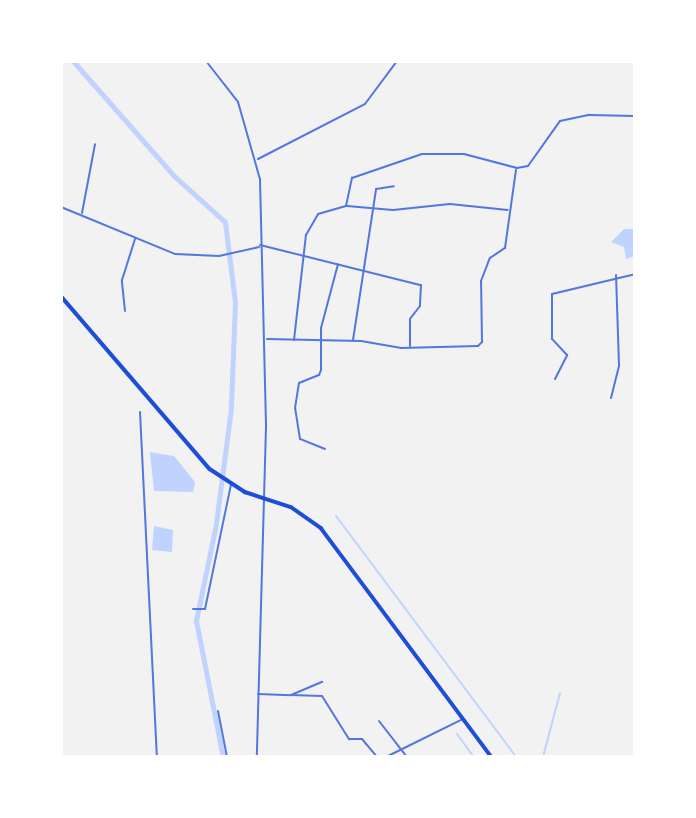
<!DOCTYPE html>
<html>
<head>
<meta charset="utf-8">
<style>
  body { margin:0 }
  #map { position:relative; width:696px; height:818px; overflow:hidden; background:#f2f2f2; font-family:"Open Sans",sans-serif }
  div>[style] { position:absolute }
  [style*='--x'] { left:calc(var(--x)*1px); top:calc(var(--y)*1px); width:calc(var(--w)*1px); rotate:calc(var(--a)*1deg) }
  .water>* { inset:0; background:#bfd3fe }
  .stream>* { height:2px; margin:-1px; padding:0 1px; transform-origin:1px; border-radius:1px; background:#bfd3fe }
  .canal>* { height:5px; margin:-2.5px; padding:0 2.5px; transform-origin:2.5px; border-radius:2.5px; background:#bfd3fe }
  .minor>* { height:2px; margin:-1px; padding:0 1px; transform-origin:1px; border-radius:1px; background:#5277de }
  .primary>* { height:3.5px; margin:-1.75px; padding:0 1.75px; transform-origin:1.75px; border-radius:1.75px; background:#1d4ed8 }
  span { translate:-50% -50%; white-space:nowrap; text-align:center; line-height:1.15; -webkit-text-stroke:5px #fff; paint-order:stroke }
  .frame { position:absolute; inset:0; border:63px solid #fff; pointer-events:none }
</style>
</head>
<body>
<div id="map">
  <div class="water">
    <i style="clip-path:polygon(624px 229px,635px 229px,635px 256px,626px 259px,624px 247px,611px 242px)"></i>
    <i style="clip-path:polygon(150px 452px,174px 456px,195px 482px,193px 492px,154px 491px)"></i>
    <i style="clip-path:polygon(154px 526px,173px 530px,172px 552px,152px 550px)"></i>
  </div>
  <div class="stream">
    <i style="--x:336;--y:516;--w:301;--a:53.2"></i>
    <i style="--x:457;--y:734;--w:29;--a:54"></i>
    <i style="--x:543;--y:757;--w:66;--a:-75.1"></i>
  </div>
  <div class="canal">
    <i style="--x:73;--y:61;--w:152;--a:48.7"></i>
    <i style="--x:173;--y:175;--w:70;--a:42.1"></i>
    <i style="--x:225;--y:222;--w:81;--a:82.9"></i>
    <i style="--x:235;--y:302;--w:106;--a:92.2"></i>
    <i style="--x:231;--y:408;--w:117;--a:97.4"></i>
    <i style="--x:216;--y:524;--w:99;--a:101.7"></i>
    <i style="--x:196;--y:621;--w:139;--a:78.8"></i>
  </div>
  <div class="minor">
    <i style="--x:206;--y:61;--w:52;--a:52"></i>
    <i style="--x:238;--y:102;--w:80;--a:74.1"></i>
    <i style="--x:260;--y:179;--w:248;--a:88.6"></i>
    <i style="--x:266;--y:427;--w:330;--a:91.6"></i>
    <i style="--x:258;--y:159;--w:120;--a:-27.2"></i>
    <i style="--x:365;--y:104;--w:54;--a:-53.3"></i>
    <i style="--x:347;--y:206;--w:46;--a:5"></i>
    <i style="--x:393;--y:210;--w:57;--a:-6"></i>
    <i style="--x:450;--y:204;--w:58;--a:5.9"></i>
    <i style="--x:61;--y:207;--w:123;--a:22.4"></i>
    <i style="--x:175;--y:254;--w:44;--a:2.6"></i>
    <i style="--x:219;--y:256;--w:41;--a:-12.7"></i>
    <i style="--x:82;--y:213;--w:70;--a:-79.3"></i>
    <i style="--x:260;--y:245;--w:166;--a:14"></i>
    <i style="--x:421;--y:285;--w:21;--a:93"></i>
    <i style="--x:420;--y:306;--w:16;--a:128"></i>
    <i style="--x:410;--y:319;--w:27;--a:90"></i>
    <i style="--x:125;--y:311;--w:31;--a:-96"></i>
    <i style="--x:122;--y:280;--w:43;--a:-72.4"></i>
    <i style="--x:267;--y:339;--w:94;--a:1.2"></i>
    <i style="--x:361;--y:341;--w:41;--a:9.9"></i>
    <i style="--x:401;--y:348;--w:77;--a:-1.5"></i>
    <i style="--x:478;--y:346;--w:6;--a:-45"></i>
    <i style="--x:482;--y:342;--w:61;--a:-90.9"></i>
    <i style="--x:481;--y:281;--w:25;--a:-69"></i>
    <i style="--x:490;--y:258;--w:18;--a:-34"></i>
    <i style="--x:505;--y:248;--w:79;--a:-82"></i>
    <i style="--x:294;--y:340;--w:106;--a:-83.5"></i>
    <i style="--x:306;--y:235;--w:24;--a:-60"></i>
    <i style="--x:318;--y:214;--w:29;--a:-16"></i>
    <i style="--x:346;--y:206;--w:29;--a:-78"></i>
    <i style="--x:352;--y:178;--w:74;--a:-18.9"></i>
    <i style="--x:422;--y:154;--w:42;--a:0"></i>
    <i style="--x:464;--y:154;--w:55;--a:14.8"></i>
    <i style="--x:517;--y:168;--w:11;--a:-10"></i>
    <i style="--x:528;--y:166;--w:55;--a:-54.6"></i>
    <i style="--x:560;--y:121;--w:30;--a:-12"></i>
    <i style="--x:589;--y:115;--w:46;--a:1.2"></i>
    <i style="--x:353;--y:340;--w:153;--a:-81.3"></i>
    <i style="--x:376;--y:189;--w:18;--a:-9"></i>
    <i style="--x:555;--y:379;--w:27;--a:-63"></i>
    <i style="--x:567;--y:355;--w:22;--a:-133"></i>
    <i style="--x:552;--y:339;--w:45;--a:-90"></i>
    <i style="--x:552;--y:294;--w:85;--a:-13.5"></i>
    <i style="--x:611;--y:398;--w:34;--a:-76"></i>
    <i style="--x:619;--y:365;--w:90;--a:-91.9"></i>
    <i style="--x:140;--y:412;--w:345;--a:87.2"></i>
    <i style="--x:325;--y:449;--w:27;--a:-158"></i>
    <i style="--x:300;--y:439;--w:31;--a:-99"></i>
    <i style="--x:295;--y:408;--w:25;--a:-81"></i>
    <i style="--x:299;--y:383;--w:22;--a:-22"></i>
    <i style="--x:319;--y:375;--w:5;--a:-68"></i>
    <i style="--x:321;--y:370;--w:42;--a:-90"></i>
    <i style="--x:321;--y:328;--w:66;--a:-75.1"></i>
    <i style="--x:193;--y:609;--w:12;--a:0"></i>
    <i style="--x:205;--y:609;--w:127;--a:-78.2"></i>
    <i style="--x:258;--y:694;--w:33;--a:2"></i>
    <i style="--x:291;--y:695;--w:34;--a:-23"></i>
    <i style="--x:291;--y:695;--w:31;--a:2"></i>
    <i style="--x:322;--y:696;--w:51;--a:57.9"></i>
    <i style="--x:349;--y:739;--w:13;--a:0"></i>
    <i style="--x:362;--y:739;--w:23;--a:50"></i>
    <i style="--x:218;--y:711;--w:47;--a:78.9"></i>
    <i style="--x:379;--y:721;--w:46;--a:52.1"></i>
    <i style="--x:386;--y:757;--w:86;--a:-26.3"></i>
  </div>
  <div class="primary">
    <i style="--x:61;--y:296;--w:228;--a:49.3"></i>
    <i style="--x:210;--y:469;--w:42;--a:33.3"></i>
    <i style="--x:245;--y:492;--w:48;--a:18.1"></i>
    <i style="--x:291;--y:507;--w:37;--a:35"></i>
    <i style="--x:321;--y:528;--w:286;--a:53.3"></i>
  </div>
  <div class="frame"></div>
</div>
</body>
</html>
